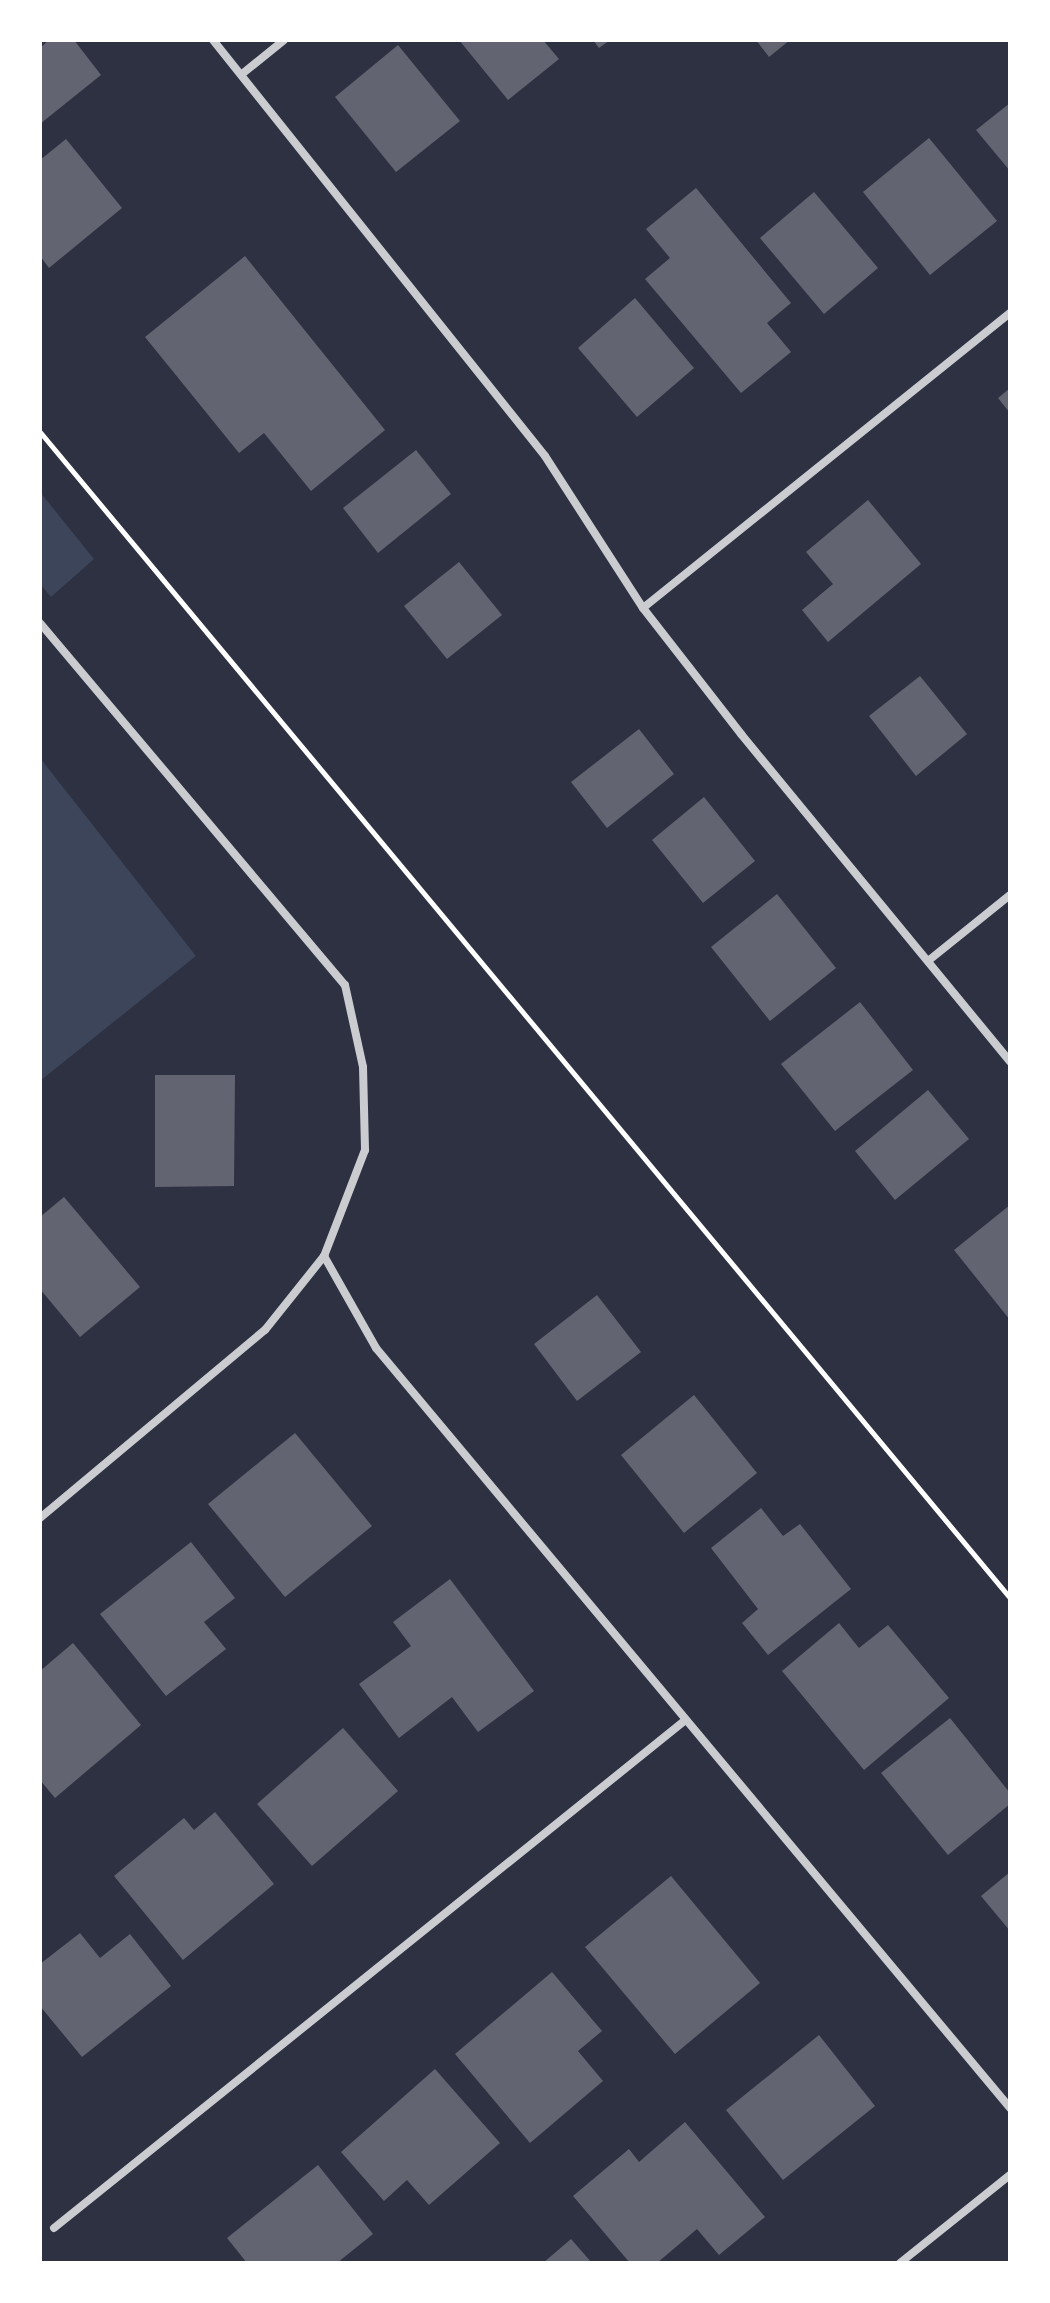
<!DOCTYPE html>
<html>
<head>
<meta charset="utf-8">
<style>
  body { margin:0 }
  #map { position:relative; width:1050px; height:2303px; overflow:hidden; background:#2d3142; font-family:Manrope,sans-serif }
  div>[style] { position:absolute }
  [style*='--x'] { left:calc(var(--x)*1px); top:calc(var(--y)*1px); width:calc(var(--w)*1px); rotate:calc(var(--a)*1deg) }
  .green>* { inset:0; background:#3c4559 }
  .building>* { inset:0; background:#626471 }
  .path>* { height:5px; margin:-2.5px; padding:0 2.5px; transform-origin:2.5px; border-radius:2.5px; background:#fff }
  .minor>* { height:8px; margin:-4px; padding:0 4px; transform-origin:4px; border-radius:4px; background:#caccd0 }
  span { translate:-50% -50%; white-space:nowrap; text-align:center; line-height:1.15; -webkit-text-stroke:8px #fff; paint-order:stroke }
  .frame { position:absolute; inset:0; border:42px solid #fff; pointer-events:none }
</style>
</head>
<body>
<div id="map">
  <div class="green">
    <i style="clip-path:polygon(40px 492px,94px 559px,51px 597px,40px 584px)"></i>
    <i style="clip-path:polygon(40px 758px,196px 956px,40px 1081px)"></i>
  </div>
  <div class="building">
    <i style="clip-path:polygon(49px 40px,74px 40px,101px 75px,40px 124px,40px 48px)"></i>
    <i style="clip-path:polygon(459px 40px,543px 40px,559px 59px,508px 100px)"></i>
    <i style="clip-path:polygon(593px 40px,610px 40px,599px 48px)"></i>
    <i style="clip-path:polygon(756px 40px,790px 40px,769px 57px)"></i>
    <i style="clip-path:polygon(398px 45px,460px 121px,396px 172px,335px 97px)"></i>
    <i style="clip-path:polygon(1010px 103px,1010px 171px,976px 130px)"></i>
    <i style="clip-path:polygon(929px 138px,997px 221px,930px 275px,863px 192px)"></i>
    <i style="clip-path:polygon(66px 139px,122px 208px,49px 268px,40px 256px,40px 160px)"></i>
    <i style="clip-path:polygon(696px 188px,791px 303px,767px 323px,791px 352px,741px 393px,645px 279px,670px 258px,646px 229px)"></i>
    <i style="clip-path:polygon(814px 192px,878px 268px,824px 314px,760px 238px)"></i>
    <i style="clip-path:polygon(245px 256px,385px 430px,311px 491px,264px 433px,239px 453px,145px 337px)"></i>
    <i style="clip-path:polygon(635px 298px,694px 368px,637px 417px,578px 348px)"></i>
    <i style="clip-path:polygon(1010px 388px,1010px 413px,998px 398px)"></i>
    <i style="clip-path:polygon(416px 450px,451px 494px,378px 553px,343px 508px)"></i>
    <i style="clip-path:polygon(868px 500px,921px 564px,828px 642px,802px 610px,833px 584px,806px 552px)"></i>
    <i style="clip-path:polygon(459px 562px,502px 615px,447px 659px,404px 606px)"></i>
    <i style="clip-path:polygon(920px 676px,967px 734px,916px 776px,869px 716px)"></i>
    <i style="clip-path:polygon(639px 729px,674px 774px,607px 828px,571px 782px)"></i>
    <i style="clip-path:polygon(704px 797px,755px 861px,703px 903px,652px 840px)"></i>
    <i style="clip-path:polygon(777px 894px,836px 968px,770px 1021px,711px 947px)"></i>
    <i style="clip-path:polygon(860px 1002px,913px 1070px,835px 1131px,781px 1064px)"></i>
    <i style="clip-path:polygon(155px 1075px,235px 1075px,234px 1186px,155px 1187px)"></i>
    <i style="clip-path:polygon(928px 1090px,969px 1139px,895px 1200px,855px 1151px)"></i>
    <i style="clip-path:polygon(64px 1197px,140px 1287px,80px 1337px,40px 1289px,40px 1217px)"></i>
    <i style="clip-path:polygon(1010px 1205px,1010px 1320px,954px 1250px)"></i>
    <i style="clip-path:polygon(597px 1295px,641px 1352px,577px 1401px,534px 1344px)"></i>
    <i style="clip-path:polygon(694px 1395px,757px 1473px,684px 1533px,621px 1455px)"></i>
    <i style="clip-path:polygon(295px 1433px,372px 1526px,285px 1597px,208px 1504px)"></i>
    <i style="clip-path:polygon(761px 1508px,783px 1536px,800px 1524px,851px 1589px,768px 1655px,742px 1623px,758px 1609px,711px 1548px)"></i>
    <i style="clip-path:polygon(191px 1542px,235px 1598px,204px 1622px,226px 1649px,166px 1696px,100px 1614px)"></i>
    <i style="clip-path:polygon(450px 1579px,534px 1691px,478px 1732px,452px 1697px,399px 1738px,359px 1684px,411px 1646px,393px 1622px)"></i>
    <i style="clip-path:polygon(839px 1623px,859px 1648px,888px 1625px,949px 1698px,864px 1770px,782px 1671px)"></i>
    <i style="clip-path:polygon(73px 1643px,141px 1725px,55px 1798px,40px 1780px,40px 1671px)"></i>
    <i style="clip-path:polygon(950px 1718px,1010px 1793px,1010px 1804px,948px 1855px,881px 1773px)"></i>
    <i style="clip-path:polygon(343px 1728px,398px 1791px,312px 1866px,257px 1804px)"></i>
    <i style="clip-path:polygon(215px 1812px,274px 1884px,183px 1960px,114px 1876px,184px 1818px,194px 1830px)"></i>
    <i style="clip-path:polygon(1010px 1872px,1010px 1931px,981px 1896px)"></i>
    <i style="clip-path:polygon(671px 1876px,760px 1983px,675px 2054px,585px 1947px)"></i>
    <i style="clip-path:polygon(80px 1933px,100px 1958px,130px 1934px,171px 1986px,82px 2057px,40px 2006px,40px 1964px)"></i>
    <i style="clip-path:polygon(552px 1972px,602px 2031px,578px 2051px,603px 2081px,530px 2143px,455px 2054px)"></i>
    <i style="clip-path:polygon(819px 2035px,875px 2106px,783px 2180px,726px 2110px)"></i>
    <i style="clip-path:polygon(435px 2069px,500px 2143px,429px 2205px,407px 2180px,384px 2201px,341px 2152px)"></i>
    <i style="clip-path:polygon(685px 2122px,765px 2217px,719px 2255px,697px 2229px,657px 2263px,630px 2263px,573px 2196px,629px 2149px,639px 2162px)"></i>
    <i style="clip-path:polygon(318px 2165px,373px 2234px,337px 2263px,247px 2263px,227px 2238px)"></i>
    <i style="clip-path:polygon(571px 2239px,592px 2263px,543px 2263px)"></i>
  </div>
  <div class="path">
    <i style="--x:40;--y:432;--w:1517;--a:50.24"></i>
  </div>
  <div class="minor">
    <i style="--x:213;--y:40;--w:532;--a:51.41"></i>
    <i style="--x:545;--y:456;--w:181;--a:57.2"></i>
    <i style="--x:643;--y:608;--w:160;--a:52.1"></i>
    <i style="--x:741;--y:734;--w:424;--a:50.6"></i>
    <i style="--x:242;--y:74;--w:54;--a:-39"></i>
    <i style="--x:643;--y:608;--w:471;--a:-38.8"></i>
    <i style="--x:40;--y:623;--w:473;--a:49.9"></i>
    <i style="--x:345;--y:985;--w:84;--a:77.6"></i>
    <i style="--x:363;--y:1067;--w:83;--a:88.6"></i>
    <i style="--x:365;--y:1150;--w:114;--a:111.1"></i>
    <i style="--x:324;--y:1256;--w:106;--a:60.5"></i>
    <i style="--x:376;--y:1348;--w:990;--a:50.16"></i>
    <i style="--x:928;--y:961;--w:105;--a:-38.8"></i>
    <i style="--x:40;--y:1518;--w:293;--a:-39.9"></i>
    <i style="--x:265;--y:1330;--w:95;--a:-51.4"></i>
    <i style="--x:54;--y:2228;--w:807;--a:-38.81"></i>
    <i style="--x:900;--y:2263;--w:141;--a:-38.7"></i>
  </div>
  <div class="frame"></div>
</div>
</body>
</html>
